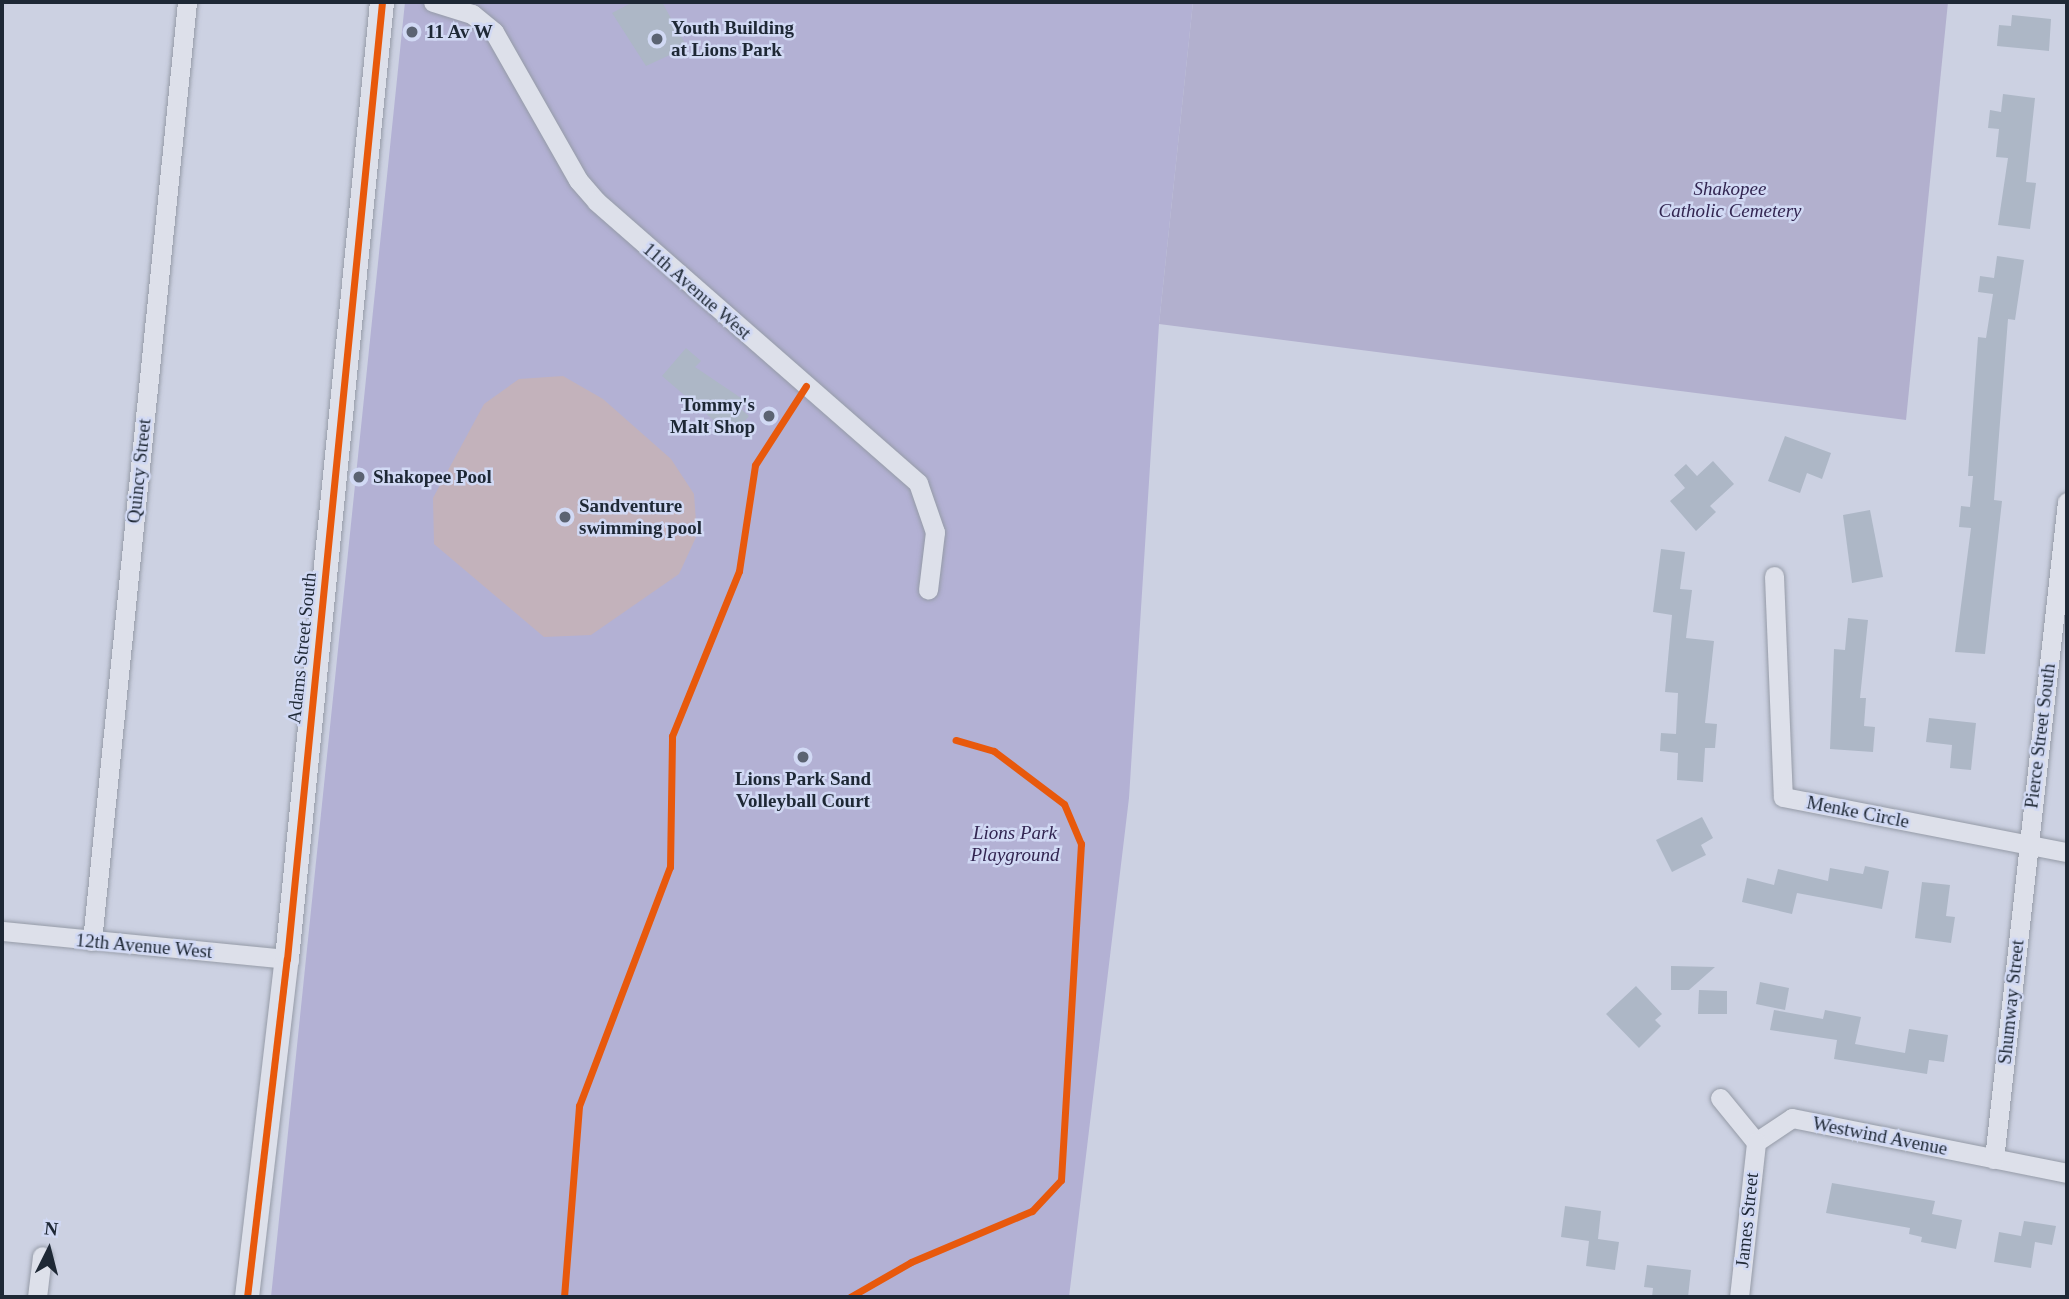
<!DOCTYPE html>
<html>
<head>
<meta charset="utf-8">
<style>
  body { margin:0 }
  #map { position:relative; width:2069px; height:1299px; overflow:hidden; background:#ccd1e2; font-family:Georgia,serif }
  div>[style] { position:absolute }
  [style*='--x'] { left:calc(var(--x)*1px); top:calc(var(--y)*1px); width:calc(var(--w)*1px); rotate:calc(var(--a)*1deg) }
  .green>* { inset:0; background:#b3b1d4 }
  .cemetery>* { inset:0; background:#b2b0ce }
  .water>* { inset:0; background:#c3b2bb }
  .building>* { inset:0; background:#adb7c6 }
  .roads { filter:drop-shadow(0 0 2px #959ba7) drop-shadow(0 0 2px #959ba7) }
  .minor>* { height:19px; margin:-9.5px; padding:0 9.5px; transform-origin:9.5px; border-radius:9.5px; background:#dde0ea }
  .tertiary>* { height:24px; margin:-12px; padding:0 12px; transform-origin:12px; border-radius:12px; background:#dde0ea }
  .cycleway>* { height:7px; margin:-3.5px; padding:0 3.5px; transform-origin:3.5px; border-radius:3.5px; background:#e8590c }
  .dots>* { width:19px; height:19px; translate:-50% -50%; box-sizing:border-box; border:4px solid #d1d9f4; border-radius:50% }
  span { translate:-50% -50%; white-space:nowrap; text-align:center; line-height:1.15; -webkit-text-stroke:5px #d1d9f4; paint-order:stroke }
  .poi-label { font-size:19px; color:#1e2835; font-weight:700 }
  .left { translate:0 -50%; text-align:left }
  .right { translate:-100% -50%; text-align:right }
  .park-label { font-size:19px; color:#322551; font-style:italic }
  .street-label { font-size:19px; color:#1e2835 }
  .frame { position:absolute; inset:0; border:4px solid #1e2835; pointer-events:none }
  .north { position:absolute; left:14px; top:1215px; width:70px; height:70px; -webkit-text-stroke:5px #d1d9f4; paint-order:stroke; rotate:6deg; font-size:19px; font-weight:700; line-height:28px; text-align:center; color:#1e2835 }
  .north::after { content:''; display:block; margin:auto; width:24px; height:32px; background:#1e2835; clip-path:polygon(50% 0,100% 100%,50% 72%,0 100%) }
</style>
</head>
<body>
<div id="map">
  <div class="green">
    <i style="clip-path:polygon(405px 2px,1193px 2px,1159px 324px,1129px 798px,1069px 1297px,271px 1297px)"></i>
  </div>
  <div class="cemetery">
    <i style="clip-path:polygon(1193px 2px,1948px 2px,1906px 420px,1159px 324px)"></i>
  </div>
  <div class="water">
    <i style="clip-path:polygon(563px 376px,603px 399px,671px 459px,694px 494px,697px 535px,679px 574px,591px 635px,544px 637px,434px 544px,433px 498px,484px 404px,519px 379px)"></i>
  </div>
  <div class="building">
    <i style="clip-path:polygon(633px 2px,662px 2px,687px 47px,646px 66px,612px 13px)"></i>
    <i style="clip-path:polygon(2012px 15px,2051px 19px,2049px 51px,1997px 46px,1999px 25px,2011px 26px)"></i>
    <i style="clip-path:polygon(2003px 94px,2035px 98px,2026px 182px,2036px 183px,2030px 229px,1998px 225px,2008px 158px,1996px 157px,1999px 129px,1988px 128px,1990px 110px,2001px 112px)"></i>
    <i style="clip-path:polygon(1997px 256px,2024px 260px,2015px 320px,2008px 319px,1994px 500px,2002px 501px,1985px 654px,1955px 652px,1971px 528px,1959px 527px,1961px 506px,1970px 507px,1973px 476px,1968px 476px,1978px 337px,1986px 338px,1993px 294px,1978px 292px,1980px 276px,1994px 278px)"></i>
    <i style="clip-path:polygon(686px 348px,701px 361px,695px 367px,747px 402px,741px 409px,749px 416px,732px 436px,662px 376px)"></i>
    <i style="clip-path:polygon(1785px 436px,1831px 453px,1822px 479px,1807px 473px,1800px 493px,1768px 481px)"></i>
    <i style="clip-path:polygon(1713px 461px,1734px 484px,1710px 506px,1716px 512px,1696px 531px,1670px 501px,1685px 488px,1674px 475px,1686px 464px,1697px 476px)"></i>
    <i style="clip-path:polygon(1870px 510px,1883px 577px,1852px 583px,1843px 515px)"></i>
    <i style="clip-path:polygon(1661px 549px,1685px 552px,1680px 589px,1692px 590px,1686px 638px,1714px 641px,1705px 723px,1717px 724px,1715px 748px,1705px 748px,1703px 782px,1677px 780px,1678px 753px,1660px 751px,1661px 733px,1676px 734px,1678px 693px,1665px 692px,1672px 615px,1653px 612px)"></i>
    <i style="clip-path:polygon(1848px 618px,1868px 620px,1860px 698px,1866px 698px,1864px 726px,1875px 727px,1873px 752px,1830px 749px,1834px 649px,1845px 650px)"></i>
    <i style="clip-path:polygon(1929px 718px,1976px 723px,1971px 770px,1950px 768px,1952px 745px,1926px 742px)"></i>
    <i style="clip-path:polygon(1702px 817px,1713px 838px,1701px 845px,1706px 855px,1672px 872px,1656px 840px)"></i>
    <i style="clip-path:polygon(1865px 866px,1889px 871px,1882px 909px,1797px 893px,1792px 914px,1742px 902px,1747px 878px,1774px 885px,1778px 869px,1828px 881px,1830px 868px,1863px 874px)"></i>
    <i style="clip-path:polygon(1922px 882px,1950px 885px,1946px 916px,1955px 917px,1951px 943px,1915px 938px)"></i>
    <i style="clip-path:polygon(1671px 966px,1715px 967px,1689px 990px,1671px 990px)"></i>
    <i style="clip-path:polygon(1760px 982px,1789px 988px,1785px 1010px,1756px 1004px)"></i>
    <i style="clip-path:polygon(1636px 986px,1662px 1014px,1655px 1020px,1661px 1026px,1639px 1048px,1606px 1014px)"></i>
    <i style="clip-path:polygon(1699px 990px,1727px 991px,1727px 1014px,1698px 1014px)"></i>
    <i style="clip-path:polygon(1774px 1010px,1823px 1019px,1825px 1010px,1861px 1017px,1855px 1044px,1905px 1053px,1909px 1029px,1948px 1035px,1944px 1062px,1929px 1060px,1927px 1074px,1834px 1059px,1837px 1040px,1770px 1030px)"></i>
    <i style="clip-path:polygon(1832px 1183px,1935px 1201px,1932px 1214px,1962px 1220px,1956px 1249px,1921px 1242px,1922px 1237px,1909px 1234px,1910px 1228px,1826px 1213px)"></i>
    <i style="clip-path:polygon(1565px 1206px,1601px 1211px,1598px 1239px,1619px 1242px,1615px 1270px,1586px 1266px,1589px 1241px,1561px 1237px)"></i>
    <i style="clip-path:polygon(2024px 1221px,2056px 1226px,2052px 1245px,2035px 1242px,2031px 1268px,1994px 1262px,1999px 1232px,2021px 1236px)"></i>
    <i style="clip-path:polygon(1647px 1265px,1691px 1270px,1688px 1297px,1652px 1297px,1653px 1288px,1644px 1287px)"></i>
  </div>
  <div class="roads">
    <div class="minor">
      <i style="--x:433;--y:2;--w:41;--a:17.1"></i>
      <i style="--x:472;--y:14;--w:28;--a:39"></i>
      <i style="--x:494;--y:32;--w:170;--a:60.4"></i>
      <i style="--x:578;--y:180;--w:28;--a:49"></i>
      <i style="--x:596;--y:201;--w:428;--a:41.2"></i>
      <i style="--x:918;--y:483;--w:52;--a:70.9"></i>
      <i style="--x:935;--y:532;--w:58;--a:96.9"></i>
      <i style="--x:1774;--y:576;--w:221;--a:87.7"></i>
      <i style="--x:1783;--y:797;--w:289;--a:11"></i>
      <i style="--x:2;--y:931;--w:286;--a:5.6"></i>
      <i style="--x:92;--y:941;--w:944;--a:-84.22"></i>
      <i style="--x:1720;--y:1098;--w:57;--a:50.7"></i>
      <i style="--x:1756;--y:1142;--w:43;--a:-33.7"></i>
      <i style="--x:1792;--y:1118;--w:280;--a:11.3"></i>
      <i style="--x:1994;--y:1159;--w:661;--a:-83.66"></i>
      <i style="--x:37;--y:1297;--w:41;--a:-83"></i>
      <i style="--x:1739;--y:1297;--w:156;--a:-83.7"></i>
    </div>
    <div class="tertiary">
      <i style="--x:247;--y:1297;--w:340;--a:-83.3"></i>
      <i style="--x:287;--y:959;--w:962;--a:-84.33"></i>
    </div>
  </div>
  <div class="cycleway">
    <i style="--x:247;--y:1297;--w:340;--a:-83.3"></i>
    <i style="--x:287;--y:959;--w:962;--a:-84.33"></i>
    <i style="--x:564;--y:1297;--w:192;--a:-85.5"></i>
    <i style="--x:579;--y:1106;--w:256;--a:-69.2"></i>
    <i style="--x:670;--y:867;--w:131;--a:-89.1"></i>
    <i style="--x:672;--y:736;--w:178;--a:-67.9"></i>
    <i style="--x:739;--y:571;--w:107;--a:-81.4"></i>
    <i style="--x:755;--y:465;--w:94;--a:-57.2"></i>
    <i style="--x:850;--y:1297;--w:70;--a:-29.8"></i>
    <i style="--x:911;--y:1262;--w:131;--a:-22.9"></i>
    <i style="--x:1032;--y:1211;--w:42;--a:-46.9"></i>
    <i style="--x:1061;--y:1180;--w:337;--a:-86.6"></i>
    <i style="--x:1081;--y:844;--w:43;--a:-113"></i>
    <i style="--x:1064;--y:804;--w:88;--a:-142.9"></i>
    <i style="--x:994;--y:751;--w:40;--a:-164"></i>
  </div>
  <div class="dots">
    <i style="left:412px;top:32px;background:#5b6372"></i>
    <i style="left:657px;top:39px;background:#5b6372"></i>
    <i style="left:769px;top:416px;background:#5b6372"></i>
    <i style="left:359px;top:477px;background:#5b6372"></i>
    <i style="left:565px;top:517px;background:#5b6372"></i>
    <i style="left:803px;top:757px;background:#5b6372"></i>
  </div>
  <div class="poi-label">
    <span class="left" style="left:671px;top:39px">Youth Building<br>at Lions Park</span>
    <span class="left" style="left:426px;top:32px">11 Av W</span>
    <span class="right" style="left:755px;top:416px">Tommy's<br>Malt Shop</span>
    <span class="left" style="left:373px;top:477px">Shakopee Pool</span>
    <span class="left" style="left:579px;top:517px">Sandventure<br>swimming pool</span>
    <span style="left:803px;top:790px">Lions Park Sand<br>Volleyball Court</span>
  </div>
  <div class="park-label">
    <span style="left:1730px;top:200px">Shakopee<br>Catholic Cemetery</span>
    <span style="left:1015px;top:844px">Lions Park<br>Playground</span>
  </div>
  <div class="street-label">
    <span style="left:697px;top:291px;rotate:41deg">11th Avenue West</span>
    <span style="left:139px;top:471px;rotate:-84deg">Quincy Street</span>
    <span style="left:302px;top:648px;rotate:-84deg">Adams Street South</span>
    <span style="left:2040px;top:736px;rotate:-83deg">Pierce Street South</span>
    <span style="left:1858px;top:812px;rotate:11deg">Menke Circle</span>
    <span style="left:144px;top:946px;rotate:5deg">12th Avenue West</span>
    <span style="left:2011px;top:1002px;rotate:-84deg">Shumway Street</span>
    <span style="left:1880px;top:1136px;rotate:11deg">Westwind Avenue</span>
    <span style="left:1747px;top:1220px;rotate:-84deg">James Street</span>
  </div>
  <div class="frame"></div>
  <div class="north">N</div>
</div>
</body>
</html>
